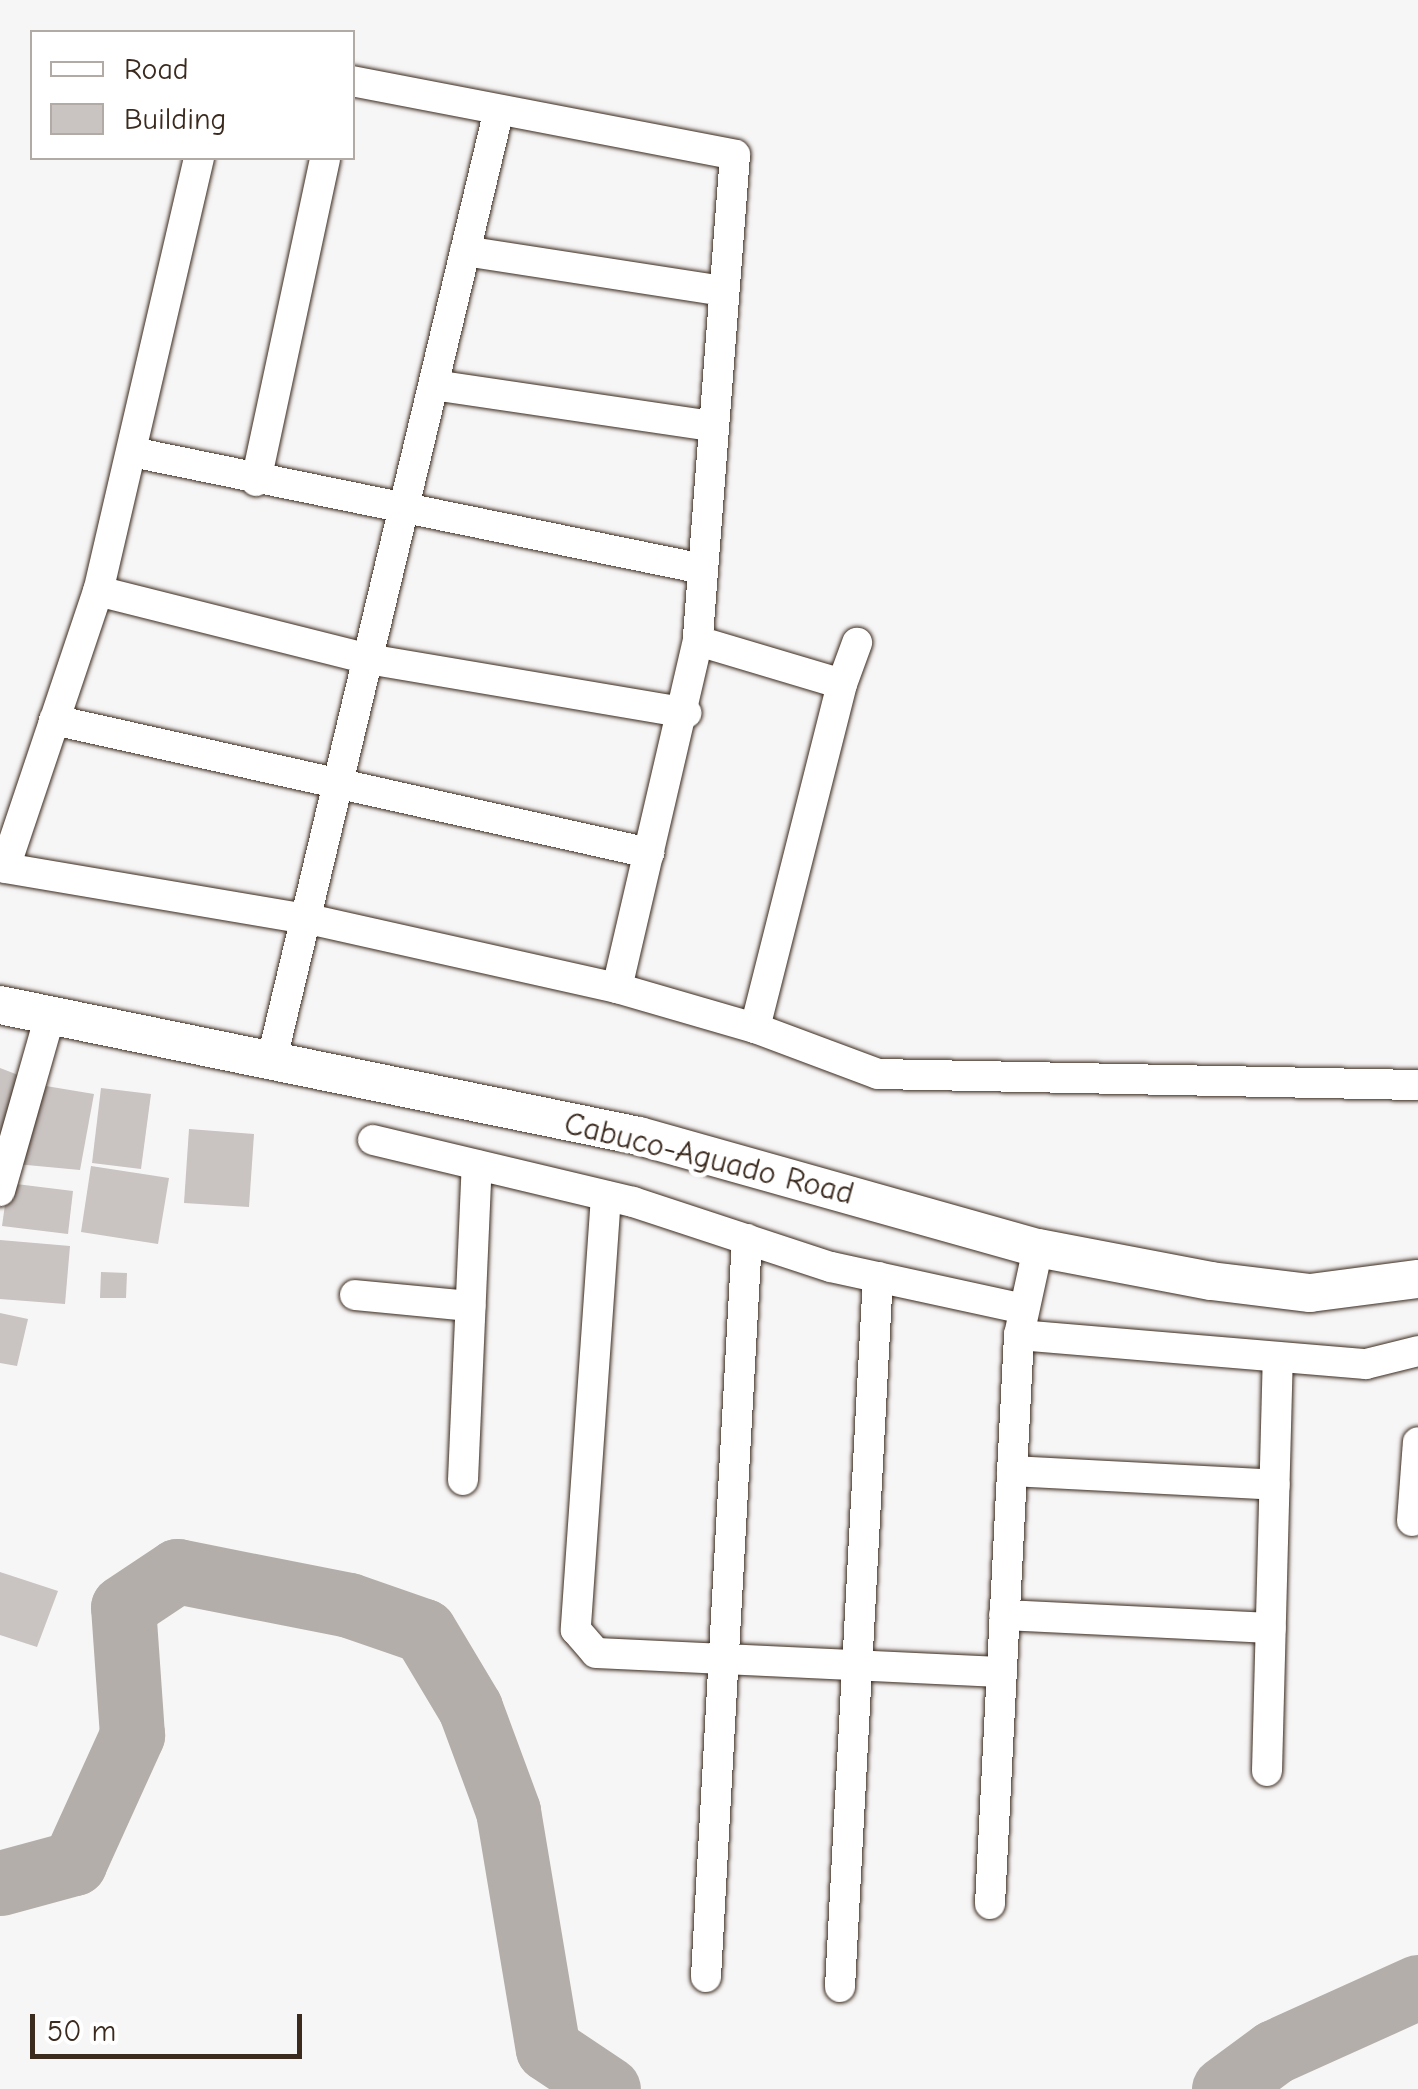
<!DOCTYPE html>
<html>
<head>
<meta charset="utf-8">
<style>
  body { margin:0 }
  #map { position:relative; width:1418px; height:2089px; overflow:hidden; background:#f7f6f6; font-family:"Comic Neue",sans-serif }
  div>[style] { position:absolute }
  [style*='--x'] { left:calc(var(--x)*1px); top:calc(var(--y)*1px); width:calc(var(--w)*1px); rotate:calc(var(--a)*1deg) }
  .river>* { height:65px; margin:-32.5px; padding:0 32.5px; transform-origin:32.5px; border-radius:32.5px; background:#b4aeaa }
  .building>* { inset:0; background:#c9c3c1 }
  .roads { filter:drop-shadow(0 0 2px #3b2a1e) drop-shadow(0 0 2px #3b2a1e) }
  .minor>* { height:30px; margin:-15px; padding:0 15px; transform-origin:15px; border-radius:15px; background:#fff }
  .tertiary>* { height:38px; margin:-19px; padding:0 19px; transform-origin:19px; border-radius:19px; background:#fff }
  span { translate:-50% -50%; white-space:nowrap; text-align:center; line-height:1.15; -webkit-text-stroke:10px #fff; paint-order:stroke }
  .street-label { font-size:32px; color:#3b2a1e }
  .legend { position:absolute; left:30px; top:30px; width:325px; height:130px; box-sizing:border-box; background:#fff; border:2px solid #b1aaa5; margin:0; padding:12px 18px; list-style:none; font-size:30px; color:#3b2a1e }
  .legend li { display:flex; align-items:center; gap:20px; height:50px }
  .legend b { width:50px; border:2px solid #b1aaa5 }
  .scale { position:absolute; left:30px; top:2014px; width:272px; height:45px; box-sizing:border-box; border:5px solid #3b2a1e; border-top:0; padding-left:12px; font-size:30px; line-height:35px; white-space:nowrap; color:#3b2a1e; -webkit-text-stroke:8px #fff; paint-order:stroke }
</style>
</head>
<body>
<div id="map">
  <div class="river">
    <i style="--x:0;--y:1883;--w:77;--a:-15.1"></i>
    <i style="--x:74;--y:1863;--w:141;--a:-65.6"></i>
    <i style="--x:132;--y:1735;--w:128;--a:-94"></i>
    <i style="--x:123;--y:1607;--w:65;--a:-33.7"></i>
    <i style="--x:177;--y:1571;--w:175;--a:11.2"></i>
    <i style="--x:349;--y:1605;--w:79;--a:19.1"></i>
    <i style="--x:424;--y:1631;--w:90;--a:59.1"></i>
    <i style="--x:470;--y:1708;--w:110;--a:69.7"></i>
    <i style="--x:508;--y:1811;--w:241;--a:80.5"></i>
    <i style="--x:548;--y:2049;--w:72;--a:33.7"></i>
    <i style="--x:1224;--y:2089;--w:62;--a:-36.5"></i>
    <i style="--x:1274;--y:2052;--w:158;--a:-24.3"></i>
  </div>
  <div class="building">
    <i style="clip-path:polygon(0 1068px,26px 1078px,0 1147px)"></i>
    <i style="clip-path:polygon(46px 1086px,94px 1094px,80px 1170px,16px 1164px)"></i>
    <i style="clip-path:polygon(101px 1088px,151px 1094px,141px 1169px,92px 1163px)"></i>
    <i style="clip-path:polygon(189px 1129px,254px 1134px,249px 1207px,184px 1203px)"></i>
    <i style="clip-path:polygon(91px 1166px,169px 1178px,158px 1244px,81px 1232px)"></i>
    <i style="clip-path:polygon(8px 1183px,73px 1191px,68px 1234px,2px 1226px)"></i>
    <i style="clip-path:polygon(0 1240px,70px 1246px,65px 1304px,0 1299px)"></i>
    <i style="clip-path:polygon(101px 1272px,127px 1273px,126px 1298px,100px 1298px)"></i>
    <i style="clip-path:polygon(0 1313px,28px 1319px,17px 1366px,0 1363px)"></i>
    <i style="clip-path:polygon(0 1572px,58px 1591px,37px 1647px,0 1635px)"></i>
  </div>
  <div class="roads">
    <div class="minor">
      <i style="--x:352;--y:81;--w:390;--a:10.9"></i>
      <i style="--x:735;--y:155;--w:487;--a:94.4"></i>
      <i style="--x:698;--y:641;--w:150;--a:16.6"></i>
      <i style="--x:842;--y:684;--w:44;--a:-69.9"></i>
      <i style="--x:199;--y:158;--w:445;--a:103.1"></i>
      <i style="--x:98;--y:591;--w:292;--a:108.6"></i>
      <i style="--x:5;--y:868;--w:307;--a:9.6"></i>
      <i style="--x:308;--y:919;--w:317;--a:12.6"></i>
      <i style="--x:617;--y:988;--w:144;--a:16.2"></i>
      <i style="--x:465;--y:251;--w:261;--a:8.8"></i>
      <i style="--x:434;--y:385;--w:280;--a:8.4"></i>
      <i style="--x:132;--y:452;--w:578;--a:11.58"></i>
      <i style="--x:256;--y:481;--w:330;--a:-77.9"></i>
      <i style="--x:98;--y:591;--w:278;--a:14.1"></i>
      <i style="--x:368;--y:659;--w:323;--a:9.6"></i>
      <i style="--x:842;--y:684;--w:355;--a:104.2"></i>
      <i style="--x:755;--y:1028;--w:131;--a:20.5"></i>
      <i style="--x:878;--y:1074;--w:540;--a:1.17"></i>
      <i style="--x:54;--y:720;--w:610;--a:12.6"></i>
      <i style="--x:617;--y:988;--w:356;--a:-76.9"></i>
      <i style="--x:271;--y:1063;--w:976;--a:-76.55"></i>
      <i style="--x:373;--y:1140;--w:267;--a:13.4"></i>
      <i style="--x:633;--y:1202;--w:208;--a:18.2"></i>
      <i style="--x:831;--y:1267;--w:197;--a:12.3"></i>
      <i style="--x:0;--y:1191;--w:179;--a:-74.1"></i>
      <i style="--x:606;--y:1196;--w:435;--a:94"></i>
      <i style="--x:576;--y:1630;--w:30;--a:49"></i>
      <i style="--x:596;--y:1653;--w:405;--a:2.7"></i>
      <i style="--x:1038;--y:1248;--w:89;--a:102.3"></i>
      <i style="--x:1019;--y:1335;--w:348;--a:4.8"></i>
      <i style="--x:1366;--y:1364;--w:54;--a:-14"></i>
      <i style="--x:355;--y:1295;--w:116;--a:5.5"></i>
      <i style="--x:1012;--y:1471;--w:263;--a:3"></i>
      <i style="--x:463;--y:1480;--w:315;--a:-87.5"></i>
      <i style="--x:1412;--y:1521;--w:79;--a:-85.7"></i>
      <i style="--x:1004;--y:1615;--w:267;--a:2.8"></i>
      <i style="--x:1267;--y:1771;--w:412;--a:-88.5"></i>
      <i style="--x:990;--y:1904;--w:570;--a:-87.08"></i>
      <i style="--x:706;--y:1977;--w:739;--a:-86.82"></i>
      <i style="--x:840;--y:1987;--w:711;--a:-86.94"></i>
    </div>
    <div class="tertiary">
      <i style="--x:0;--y:1005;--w:652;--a:11.59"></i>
      <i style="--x:639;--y:1136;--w:414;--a:15.7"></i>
      <i style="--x:1038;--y:1248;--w:176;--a:10.8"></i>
      <i style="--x:1211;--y:1281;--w:100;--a:6.9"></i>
      <i style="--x:1310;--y:1293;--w:109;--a:-7.4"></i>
    </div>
  </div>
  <div class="street-label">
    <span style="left:709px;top:1159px;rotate:14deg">Cabuco-Aguado Road</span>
  </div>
  <ul class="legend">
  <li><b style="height:12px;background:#fff"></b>Road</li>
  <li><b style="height:28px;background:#c9c3c1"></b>Building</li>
  </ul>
  <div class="scale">50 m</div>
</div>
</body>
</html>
